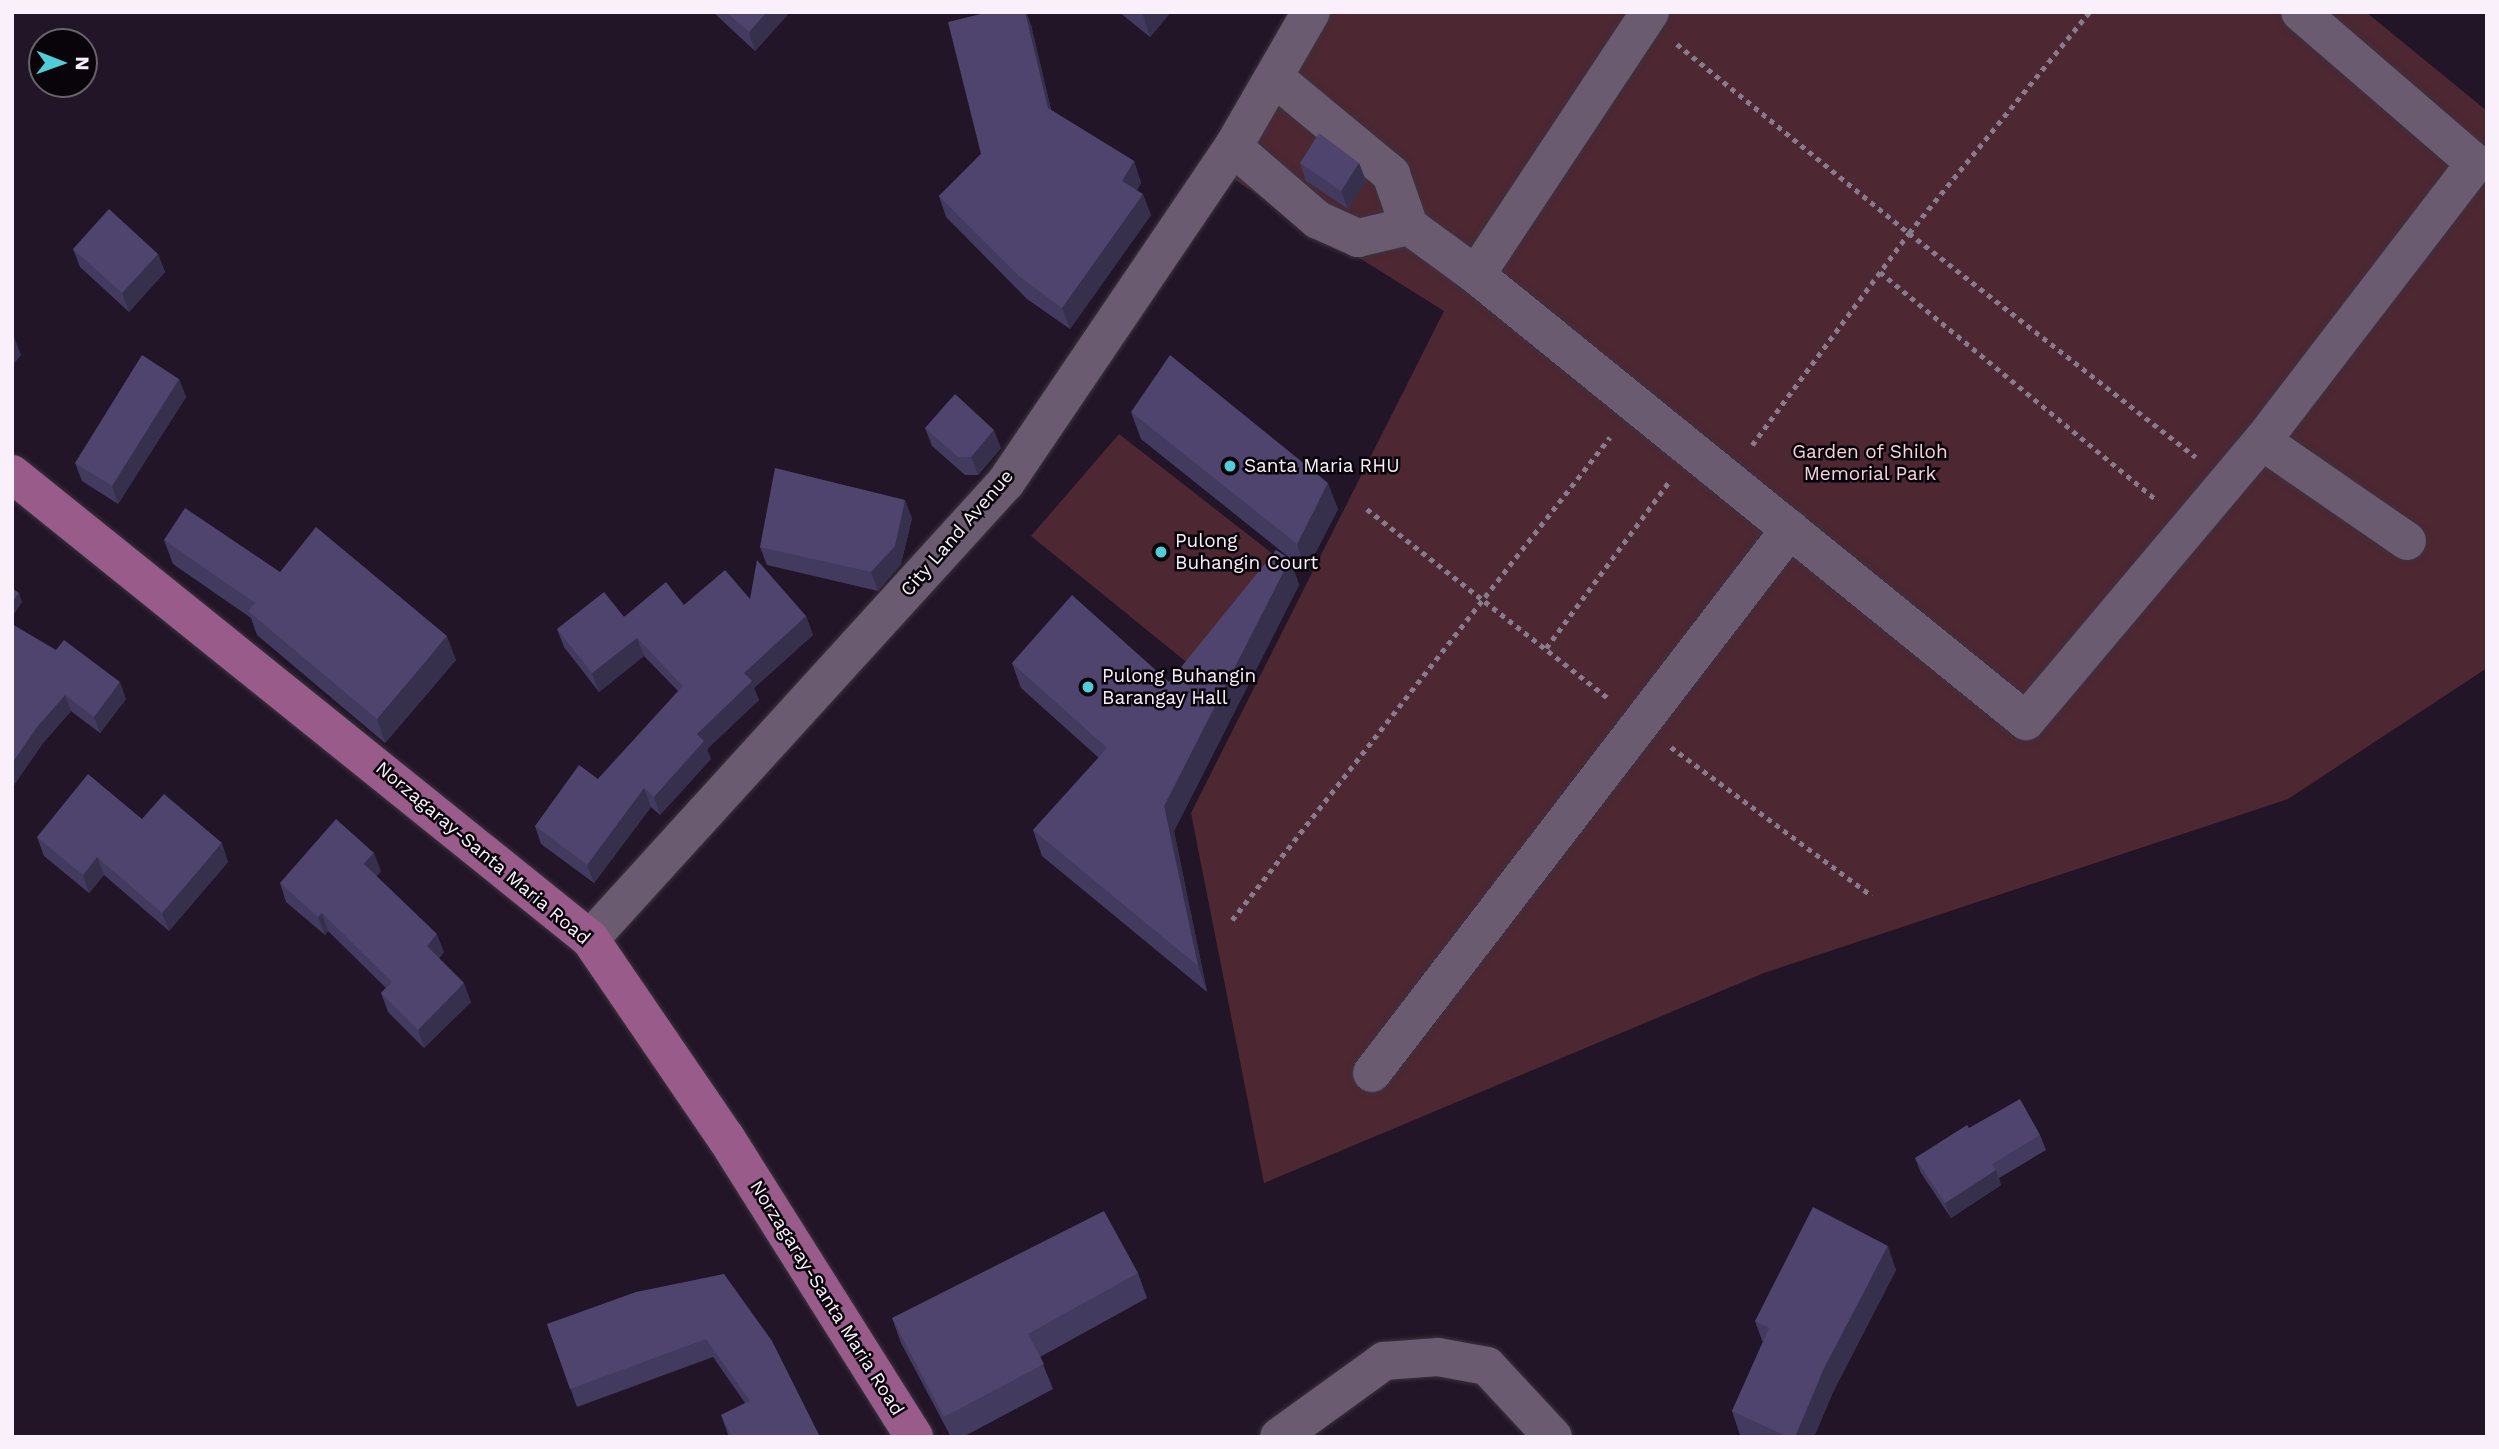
<!DOCTYPE html>
<html>
<head>
<meta charset="utf-8">
<style>
  body { margin:0 }
  #map { position:relative; width:2499px; height:1449px; overflow:hidden; background:#221527; font-family:"Work Sans",sans-serif }
  div>[style] { position:absolute }
  [style*='--x'] { left:calc(var(--x)*1px); top:calc(var(--y)*1px); width:calc(var(--w)*1px); rotate:calc(var(--a)*1deg) }
  .green>* { inset:0; background:#4d2732 }
  .path>* { height:4.5px; margin-top:-2.25px; transform-origin:0; background:repeating-linear-gradient(90deg,#887c8c 0 5px,transparent 0 10px) }
  .roads { filter:drop-shadow(0 0 2px #3b323e) drop-shadow(0 0 2px #3b323e) }
  .minor>* { height:38px; margin:-19px; padding:0 19px; transform-origin:19px; border-radius:19px; background:#6a5b70 }
  .major>* { height:38px; margin:-19px; padding:0 19px; transform-origin:19px; border-radius:19px; background:#985b8a }
  .wall>* { inset:0; background:#433a5f }
  .shaded-wall>* { inset:0; background:#37304d }
  .building>* { inset:0; background:#4e446e }
  .dots>* { width:19px; height:19px; translate:-50% -50%; box-sizing:border-box; border:4px solid #09040a; border-radius:50% }
  span { translate:-50% -50%; white-space:nowrap; text-align:center; line-height:1.15; -webkit-text-stroke:5px #09040a; paint-order:stroke }
  .park-label { font-size:19px; color:#f5d3da }
  .poi-label { font-size:19px; color:#f9f0fc }
  .left { translate:0 -50%; text-align:left }
  .street-label { font-size:19px; color:#f9f0fc }
  .frame { position:absolute; inset:0; border:14px solid #f9f0fc; pointer-events:none }
  .north { position:absolute; left:28px; top:28px; width:70px; height:70px; box-sizing:border-box; background:#09040a; border:2px solid #69626b; border-radius:50%; rotate:91deg; font-size:19px; font-weight:700; line-height:28px; text-align:center; color:#f9f0fc }
  .north::after { content:''; display:block; margin:auto; width:24px; height:32px; background:#52ccd6; clip-path:polygon(50% 0,100% 100%,50% 72%,0 100%) }
</style>
</head>
<body>
<div id="map">
  <div class="green">
    <i style="clip-path:polygon(1313px 12px,2366px 12px,2487px 111px,2487px 668px,2288px 799px,1764px 973px,1264px 1183px,1191px 813px,1444px 311px,1219px 170px)"></i>
    <i style="clip-path:polygon(1119px 434px,1291px 568px,1206px 678px,1031px 536px)"></i>
  </div>
  <div class="path">
    <i style="--x:1677;--y:44;--w:299;--a:39.2"></i>
    <i style="--x:1909;--y:233;--w:364;--a:38"></i>
    <i style="--x:1880;--y:272;--w:360;--a:39.5"></i>
    <i style="--x:1752;--y:445;--w:264;--a:-53.5"></i>
    <i style="--x:1909;--y:233;--w:285;--a:-50.8"></i>
    <i style="--x:1367;--y:509;--w:308;--a:38.1"></i>
    <i style="--x:1546;--y:648;--w:205;--a:-53.5"></i>
    <i style="--x:1671;--y:747;--w:250;--a:36.5"></i>
    <i style="--x:1232;--y:920;--w:613;--a:-51.95"></i>
  </div>
  <div class="roads">
    <div class="minor">
      <i style="--x:1650;--y:12;--w:315;--a:123.5"></i>
      <i style="--x:1476;--y:275;--w:708;--a:39.04"></i>
      <i style="--x:2026;--y:721;--w:366;--a:-49.9"></i>
      <i style="--x:2262;--y:441;--w:350;--a:-52.5"></i>
      <i style="--x:2475;--y:163;--w:231;--a:-139.2"></i>
      <i style="--x:1275;--y:78;--w:151;--a:39.6"></i>
      <i style="--x:1391;--y:174;--w:55;--a:70.9"></i>
      <i style="--x:1409;--y:226;--w:83;--a:36.2"></i>
      <i style="--x:1233;--y:147;--w:112;--a:40.7"></i>
      <i style="--x:1318;--y:220;--w:44;--a:24.2"></i>
      <i style="--x:1358;--y:238;--w:52;--a:-13.2"></i>
      <i style="--x:2262;--y:441;--w:176;--a:34.6"></i>
      <i style="--x:590;--y:939;--w:618;--a:-47.69"></i>
      <i style="--x:1006;--y:482;--w:405;--a:-55.9"></i>
      <i style="--x:1233;--y:147;--w:156;--a:-60"></i>
      <i style="--x:1372;--y:1073;--w:686;--a:-52.46"></i>
      <i style="--x:1279;--y:1437;--w:130;--a:-35.9"></i>
      <i style="--x:1384;--y:1361;--w:54;--a:-4.2"></i>
      <i style="--x:1438;--y:1357;--w:50;--a:10.4"></i>
      <i style="--x:1487;--y:1366;--w:97;--a:47.1"></i>
    </div>
    <div class="major">
      <i style="--x:12;--y:474;--w:742;--a:38.82"></i>
      <i style="--x:590;--y:939;--w:241;--a:55.7"></i>
      <i style="--x:726;--y:1138;--w:353;--a:57.8"></i>
    </div>
  </div>
  <div class="wall">
    <i style="clip-path:polygon(713px 12px,790px 12px,755px 51px)"></i>
    <i style="clip-path:polygon(989px 12px,1026px 12px,1031px 25px,1051px 110px,1134px 161px,1141px 183px,1137px 190px,1151px 215px,1070px 329px,1027px 299px,946px 217px,939px 196px,981px 154px)"></i>
    <i style="clip-path:polygon(1119px 12px,1171px 12px,1150px 37px)"></i>
    <i style="clip-path:polygon(1300px 163px,1359px 163px,1366px 181px,1348px 209px,1306px 181px)"></i>
    <i style="clip-path:polygon(73px 249px,158px 254px,165px 272px,129px 312px,80px 267px)"></i>
    <i style="clip-path:polygon(179px 379px,186px 397px,118px 504px,82px 481px,75px 463px)"></i>
    <i style="clip-path:polygon(1131px 412px,1338px 509px,1306px 571px,1141px 439px)"></i>
    <i style="clip-path:polygon(925px 428px,1001px 448px,978px 475px,965px 475px,932px 446px)"></i>
    <i style="clip-path:polygon(912px 518px,901px 564px,878px 591px,767px 565px,760px 547px)"></i>
    <i style="clip-path:polygon(164px 540px,280px 572px,456px 660px,385px 743px,257px 635px,251px 618px,173px 564px)"></i>
    <i style="clip-path:polygon(1290px 559px,1299px 585px,1174px 831px,1207px 992px,1042px 856px,1033px 830px,1099px 758px,1021px 688px,1012px 663px,1169px 682px)"></i>
    <i style="clip-path:polygon(750px 599px,806px 616px,813px 635px,754px 688px,759px 700px,707px 749px,711px 759px,660px 815px,651px 807px,594px 883px,541px 844px,535px 826px,598px 779px,678px 691px,644px 656px,599px 692px,564px 647px,557px 629px,684px 605px)"></i>
    <i style="clip-path:polygon(12px 624px,126px 699px,100px 733px,71px 711px,43px 743px,12px 788px)"></i>
    <i style="clip-path:polygon(142px 819px,228px 862px,169px 931px,104px 875px,89px 893px,44px 856px,37px 837px)"></i>
    <i style="clip-path:polygon(381px 871px,376px 876px,444px 952px,439px 958px,471px 1002px,424px 1048px,388px 1012px,381px 993px,386px 988px,328px 931px,325px 935px,286px 902px,280px 883px)"></i>
    <i style="clip-path:polygon(1969px 1128px,2040px 1135px,2046px 1150px,1999px 1178px,2001px 1185px,1951px 1218px,1921px 1173px,1915px 1158px)"></i>
    <i style="clip-path:polygon(1896px 1270px,1833px 1392px,1814px 1437px,1745px 1437px,1740px 1435px,1732px 1411px,1763px 1343px,1755px 1321px)"></i>
    <i style="clip-path:polygon(1138px 1273px,1147px 1298px,1040px 1357px,1053px 1389px,963px 1437px,951px 1437px,901px 1343px,892px 1318px)"></i>
    <i style="clip-path:polygon(724px 1274px,820px 1437px,729px 1437px,721px 1415px,745px 1403px,713px 1357px,577px 1407px,547px 1324px)"></i>
  </div>
  <div class="shaded-wall">
    <i style="clip-path:polygon(767px 12px,790px 12px,755px 51px,749px 32px)"></i>
    <i style="clip-path:polygon(1025px 12px,1026px 12px,1031px 25px,1056px 130px,1048px 108px)"></i>
    <i style="clip-path:polygon(1142px 12px,1171px 12px,1150px 37px)"></i>
    <i style="clip-path:polygon(1134px 161px,1141px 183px,1129px 202px,1122px 181px)"></i>
    <i style="clip-path:polygon(1359px 163px,1366px 181px,1348px 209px,1341px 191px)"></i>
    <i style="clip-path:polygon(1143px 194px,1151px 215px,1070px 329px,1062px 308px)"></i>
    <i style="clip-path:polygon(158px 254px,165px 272px,129px 312px,122px 293px)"></i>
    <i style="clip-path:polygon(14px 337px,21px 355px,12px 366px,12px 339px)"></i>
    <i style="clip-path:polygon(179px 379px,186px 397px,118px 504px,112px 486px)"></i>
    <i style="clip-path:polygon(994px 430px,1001px 448px,978px 475px,971px 457px)"></i>
    <i style="clip-path:polygon(1328px 483px,1338px 509px,1306px 571px,1297px 544px)"></i>
    <i style="clip-path:polygon(905px 500px,912px 518px,901px 564px,878px 591px,871px 572px)"></i>
    <i style="clip-path:polygon(1290px 559px,1299px 585px,1174px 831px,1207px 992px,1198px 966px,1164px 806px)"></i>
    <i style="clip-path:polygon(19px 593px,22px 602px,12px 617px,12px 603px)"></i>
    <i style="clip-path:polygon(806px 616px,813px 635px,754px 688px,759px 700px,707px 749px,711px 759px,660px 815px,654px 797px,697px 734px,744px 673px)"></i>
    <i style="clip-path:polygon(447px 636px,456px 660px,385px 743px,377px 719px)"></i>
    <i style="clip-path:polygon(637px 638px,644px 656px,599px 692px,592px 673px)"></i>
    <i style="clip-path:polygon(120px 682px,126px 699px,100px 733px,94px 717px)"></i>
    <i style="clip-path:polygon(65px 695px,71px 711px,43px 743px,12px 788px,12px 763px,37px 727px)"></i>
    <i style="clip-path:polygon(644px 788px,651px 807px,594px 883px,587px 865px)"></i>
    <i style="clip-path:polygon(222px 843px,228px 862px,169px 931px,162px 913px)"></i>
    <i style="clip-path:polygon(374px 853px,381px 871px,371px 883px,364px 864px)"></i>
    <i style="clip-path:polygon(97px 857px,104px 875px,89px 893px,83px 875px)"></i>
    <i style="clip-path:polygon(322px 913px,328px 931px,325px 935px,318px 917px)"></i>
    <i style="clip-path:polygon(437px 934px,444px 952px,434px 965px,427px 946px)"></i>
    <i style="clip-path:polygon(464px 983px,471px 1002px,424px 1048px,418px 1030px)"></i>
    <i style="clip-path:polygon(1996px 1170px,2001px 1185px,1951px 1218px,1945px 1203px)"></i>
    <i style="clip-path:polygon(1888px 1246px,1896px 1270px,1833px 1392px,1814px 1437px,1795px 1437px,1824px 1368px)"></i>
  </div>
  <div class="building">
    <i style="clip-path:polygon(726px 12px,767px 12px,749px 32px)"></i>
    <i style="clip-path:polygon(989px 12px,1025px 12px,1048px 108px,1134px 161px,1122px 181px,1143px 194px,1062px 308px,1020px 277px,939px 196px,981px 154px,948px 22px)"></i>
    <i style="clip-path:polygon(1319px 133px,1359px 163px,1341px 191px,1300px 163px)"></i>
    <i style="clip-path:polygon(109px 209px,158px 254px,122px 293px,73px 249px)"></i>
    <i style="clip-path:polygon(142px 355px,179px 379px,112px 486px,75px 463px)"></i>
    <i style="clip-path:polygon(1170px 355px,1328px 483px,1297px 544px,1131px 412px)"></i>
    <i style="clip-path:polygon(955px 394px,994px 430px,971px 457px,958px 457px,925px 428px)"></i>
    <i style="clip-path:polygon(775px 468px,905px 500px,895px 546px,871px 572px,760px 547px)"></i>
    <i style="clip-path:polygon(185px 508px,280px 572px,316px 527px,447px 636px,377px 719px,248px 611px,255px 603px,164px 540px)"></i>
    <i style="clip-path:polygon(1276px 550px,1290px 559px,1164px 806px,1198px 966px,1033px 830px,1107px 748px,1012px 663px,1072px 595px,1169px 682px)"></i>
    <i style="clip-path:polygon(757px 560px,806px 616px,744px 673px,752px 681px,697px 734px,704px 741px,654px 797px,644px 788px,587px 865px,535px 826px,579px 765px,598px 779px,683px 686px,637px 638px,592px 673px,557px 629px,604px 592px,624px 617px,666px 582px,684px 605px,725px 570px,750px 599px)"></i>
    <i style="clip-path:polygon(12px 588px,19px 593px,12px 603px)"></i>
    <i style="clip-path:polygon(12px 624px,56px 650px,64px 640px,120px 682px,94px 717px,65px 695px,37px 727px,12px 763px)"></i>
    <i style="clip-path:polygon(88px 774px,142px 819px,164px 794px,222px 843px,162px 913px,97px 857px,83px 875px,37px 837px)"></i>
    <i style="clip-path:polygon(336px 819px,374px 853px,364px 864px,437px 934px,427px 946px,464px 983px,418px 1030px,381px 993px,392px 982px,322px 913px,318px 917px,280px 883px)"></i>
    <i style="clip-path:polygon(2020px 1099px,2040px 1135px,1992px 1164px,1996px 1170px,1945px 1203px,1915px 1158px,1967px 1125px,1969px 1128px)"></i>
    <i style="clip-path:polygon(1813px 1207px,1888px 1246px,1824px 1368px,1795px 1437px,1788px 1437px,1732px 1411px,1769px 1328px,1755px 1321px)"></i>
    <i style="clip-path:polygon(1104px 1211px,1138px 1273px,1028px 1334px,1044px 1364px,944px 1417px,892px 1318px)"></i>
    <i style="clip-path:polygon(724px 1274px,772px 1341px,820px 1437px,732px 1437px,721px 1415px,750px 1401px,706px 1339px,570px 1389px,547px 1324px,636px 1292px)"></i>
  </div>
  <div class="dots">
    <i style="left:1230px;top:466px;background:#52ccd6"></i>
    <i style="left:1161px;top:552px;background:#52ccd6"></i>
    <i style="left:1088px;top:687px;background:#52ccd6"></i>
  </div>
  <div class="park-label">
    <span style="left:1870px;top:463px">Garden of Shiloh<br>Memorial Park</span>
  </div>
  <div class="poi-label">
    <span class="left" style="left:1244px;top:466px">Santa Maria RHU</span>
    <span class="left" style="left:1175px;top:552px">Pulong<br>Buhangin Court</span>
    <span class="left" style="left:1102px;top:687px">Pulong Buhangin<br>Barangay Hall</span>
  </div>
  <div class="street-label">
    <span style="left:957px;top:533px;rotate:-49deg">City Land Avenue</span>
    <span style="left:483px;top:853px;rotate:40deg">Norzagaray-Santa Maria Road</span>
    <span style="left:827px;top:1298px;rotate:58deg">Norzagaray-Santa Maria Road</span>
  </div>
  <div class="frame"></div>
  <div class="north">N</div>
</div>
</body>
</html>
